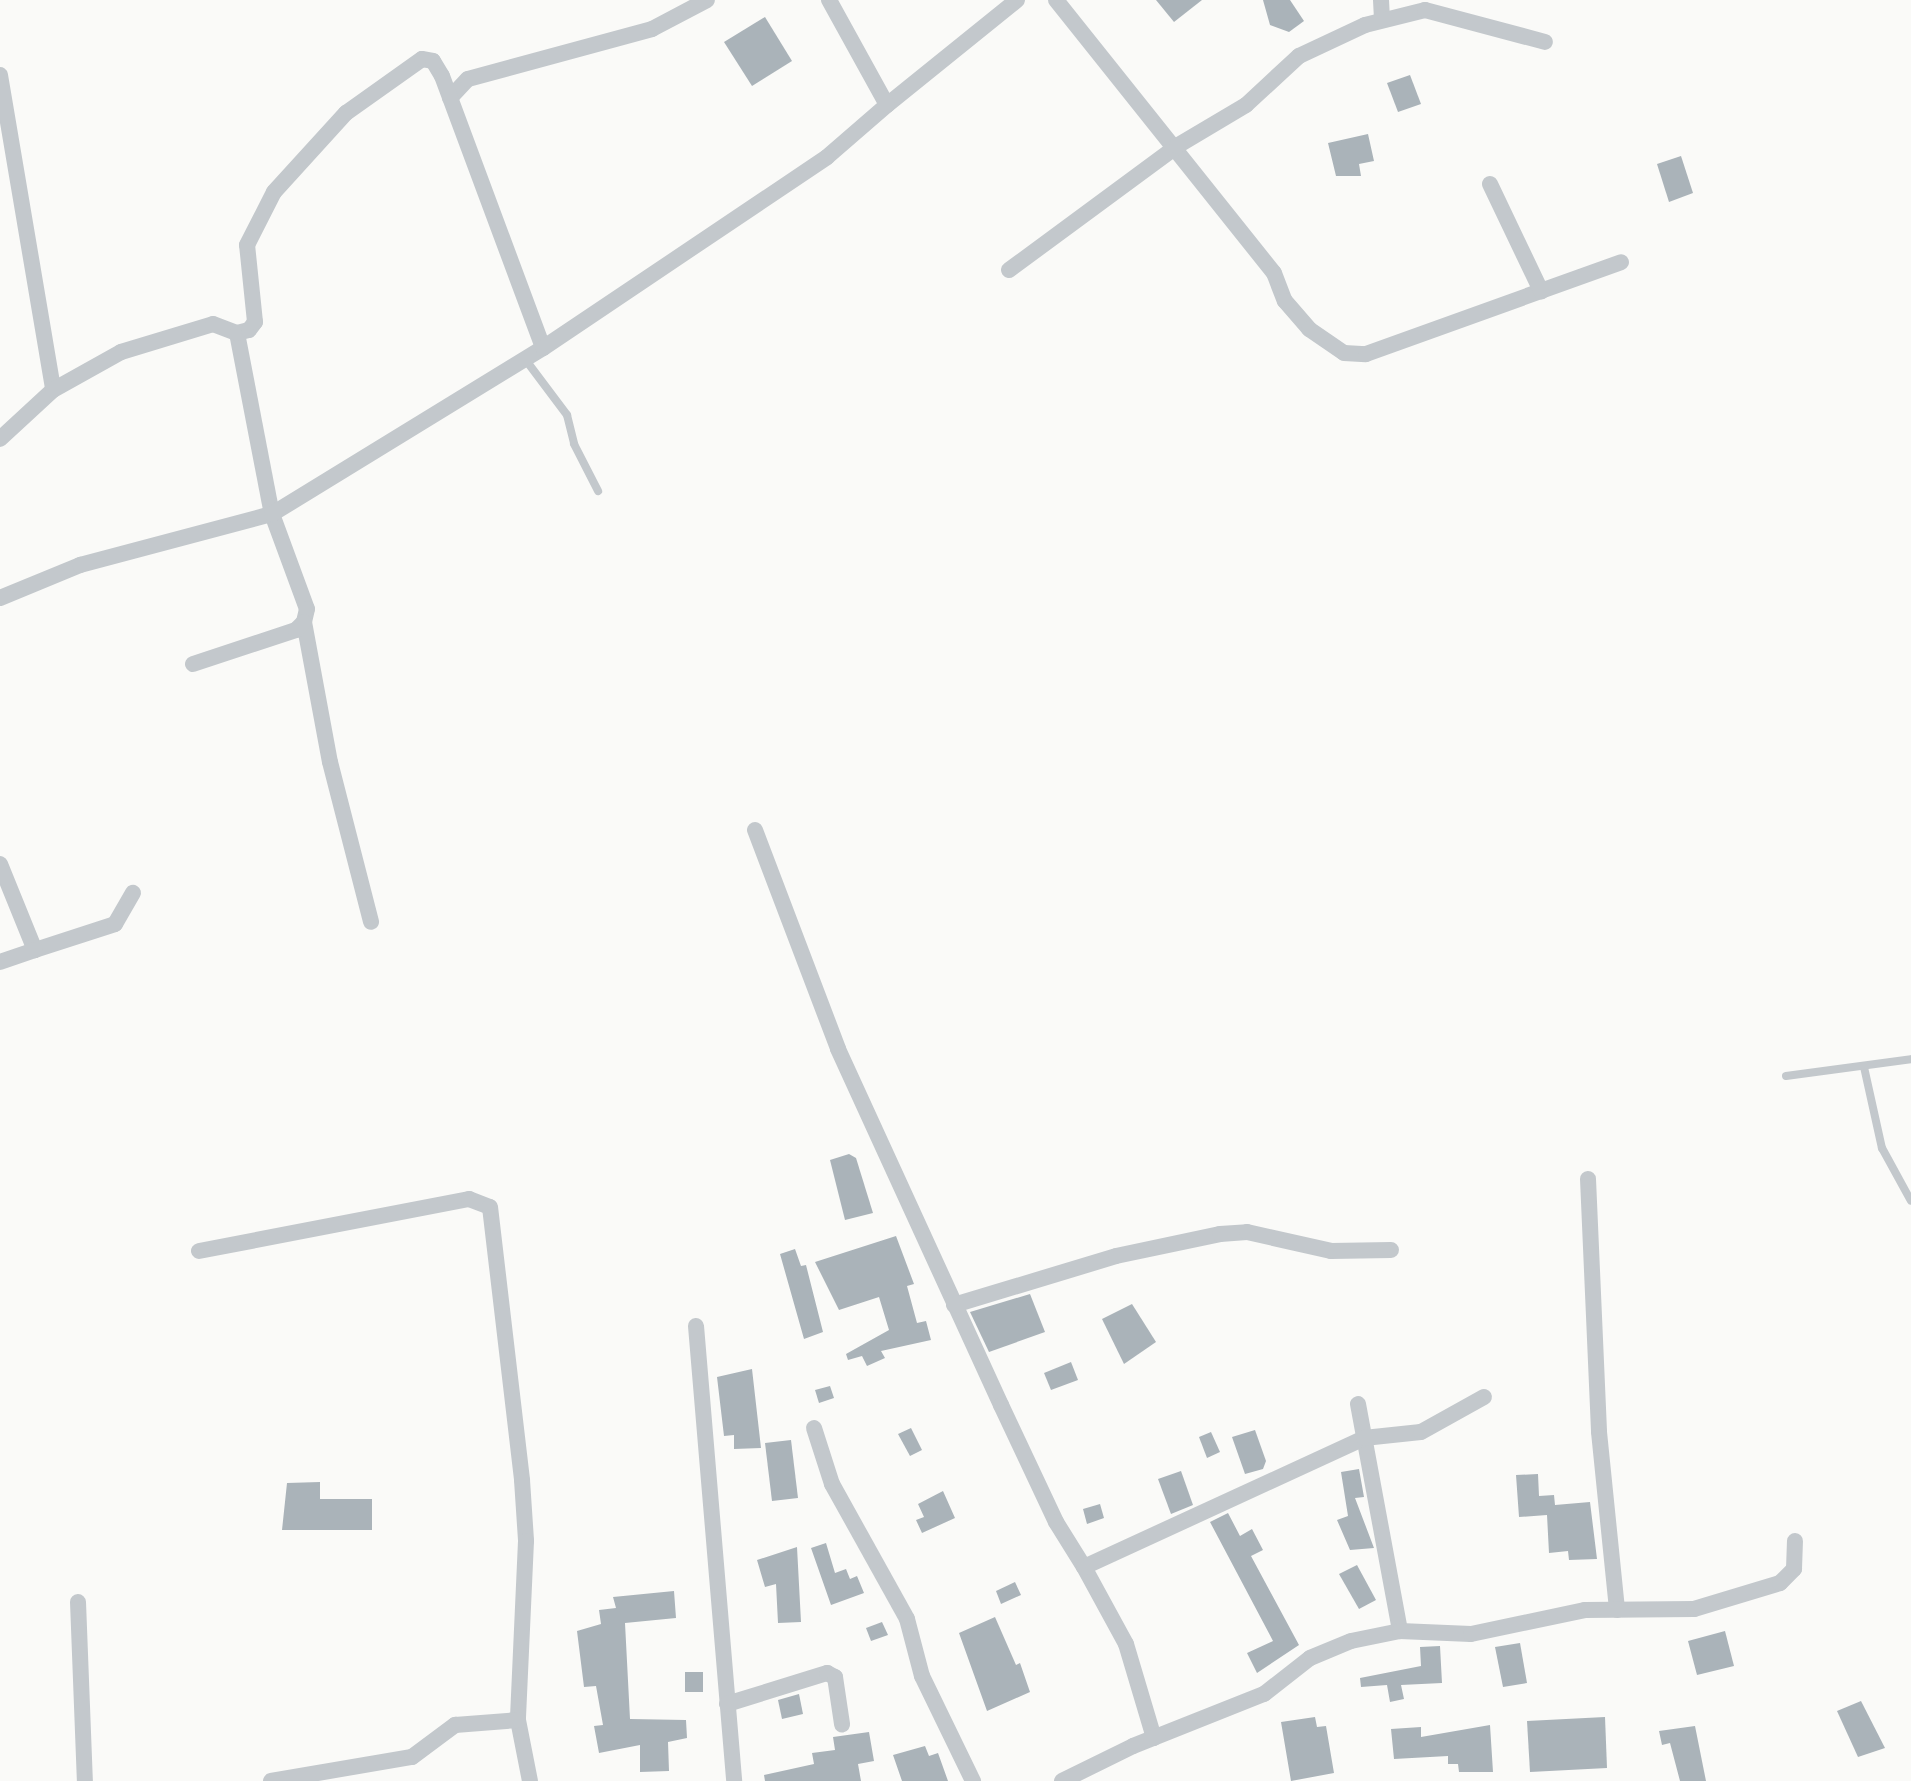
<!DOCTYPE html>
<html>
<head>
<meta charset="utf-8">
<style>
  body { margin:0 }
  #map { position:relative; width:1911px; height:1781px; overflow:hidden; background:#fafaf8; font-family:Montserrat,sans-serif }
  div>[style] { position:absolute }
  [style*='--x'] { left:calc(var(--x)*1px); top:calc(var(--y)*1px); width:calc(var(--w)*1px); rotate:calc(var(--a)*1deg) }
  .building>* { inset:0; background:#aab3b9 }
  .service>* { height:8px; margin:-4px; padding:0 4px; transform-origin:4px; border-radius:4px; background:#c3c8cc }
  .minor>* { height:16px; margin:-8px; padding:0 8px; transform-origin:8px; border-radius:8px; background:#c3c8cc }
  span { translate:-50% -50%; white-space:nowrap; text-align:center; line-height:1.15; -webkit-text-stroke:8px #fff; paint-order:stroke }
</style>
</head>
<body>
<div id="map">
  <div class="building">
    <i style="clip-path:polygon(1156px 0,1202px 0,1174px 22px)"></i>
    <i style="clip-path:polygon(1263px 0,1290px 0,1304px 21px,1289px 32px,1270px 25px)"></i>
    <i style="clip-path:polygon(765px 17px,792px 61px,752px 86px,724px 42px)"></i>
    <i style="clip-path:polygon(1410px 75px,1421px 104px,1398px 112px,1387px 83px)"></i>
    <i style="clip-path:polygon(1368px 134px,1374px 161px,1359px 164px,1361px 176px,1336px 176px,1328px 143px)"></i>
    <i style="clip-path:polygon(1681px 156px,1693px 193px,1669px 202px,1657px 164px)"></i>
    <i style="clip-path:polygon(849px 1154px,856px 1158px,873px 1213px,845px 1220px,830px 1160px)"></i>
    <i style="clip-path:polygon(896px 1236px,914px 1284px,907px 1286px,917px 1323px,926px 1321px,931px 1340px,881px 1351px,885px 1358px,867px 1366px,862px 1356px,848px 1360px,846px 1354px,889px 1330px,879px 1297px,839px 1310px,815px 1262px)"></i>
    <i style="clip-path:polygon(795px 1249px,801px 1266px,806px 1265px,823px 1332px,804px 1339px,780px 1254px)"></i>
    <i style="clip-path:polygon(1030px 1294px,1045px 1332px,989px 1352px,970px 1312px)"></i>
    <i style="clip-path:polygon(1132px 1304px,1156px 1342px,1124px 1364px,1102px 1319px)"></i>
    <i style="clip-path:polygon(1071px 1362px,1078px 1380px,1051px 1390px,1044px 1373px)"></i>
    <i style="clip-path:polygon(752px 1369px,761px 1448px,734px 1449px,734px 1435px,724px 1436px,717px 1377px)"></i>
    <i style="clip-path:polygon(830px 1386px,834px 1398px,819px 1403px,815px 1390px)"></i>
    <i style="clip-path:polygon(911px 1428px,922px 1450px,910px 1456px,898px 1434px)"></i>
    <i style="clip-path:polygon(1255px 1430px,1266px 1461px,1263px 1469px,1245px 1474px,1232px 1437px)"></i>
    <i style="clip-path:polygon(1211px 1432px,1220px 1452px,1207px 1458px,1199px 1437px)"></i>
    <i style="clip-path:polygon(791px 1440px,798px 1498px,772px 1501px,765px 1443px)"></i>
    <i style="clip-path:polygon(1359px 1469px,1364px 1497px,1355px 1498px,1374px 1548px,1350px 1550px,1337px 1520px,1348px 1516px,1341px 1472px)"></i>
    <i style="clip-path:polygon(1181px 1471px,1193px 1505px,1171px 1514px,1158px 1479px)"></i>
    <i style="clip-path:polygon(1538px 1474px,1539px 1496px,1554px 1495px,1555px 1505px,1590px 1502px,1597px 1559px,1569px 1560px,1568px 1551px,1549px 1553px,1547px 1515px,1519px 1517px,1516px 1475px)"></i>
    <i style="clip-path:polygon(320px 1482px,320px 1499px,372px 1499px,372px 1530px,282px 1530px,287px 1483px)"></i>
    <i style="clip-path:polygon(943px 1491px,955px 1518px,922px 1533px,916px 1520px,924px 1517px,918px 1504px)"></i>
    <i style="clip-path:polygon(1100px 1504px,1104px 1518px,1087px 1524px,1083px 1509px)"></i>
    <i style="clip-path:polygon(1228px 1513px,1240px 1536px,1252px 1529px,1263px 1550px,1251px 1556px,1299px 1645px,1257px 1673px,1247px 1653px,1273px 1641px,1210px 1522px)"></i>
    <i style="clip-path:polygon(826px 1543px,835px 1573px,846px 1569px,850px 1579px,857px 1576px,864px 1593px,831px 1605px,811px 1548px)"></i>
    <i style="clip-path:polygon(797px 1547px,801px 1622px,778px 1623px,776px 1584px,765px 1587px,757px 1560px)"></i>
    <i style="clip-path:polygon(1357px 1565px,1376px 1600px,1359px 1609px,1339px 1574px)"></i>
    <i style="clip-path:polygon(1015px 1582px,1021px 1595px,1001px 1604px,996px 1591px)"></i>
    <i style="clip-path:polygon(674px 1591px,676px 1618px,625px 1623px,630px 1719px,686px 1720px,687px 1738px,668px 1742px,669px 1771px,640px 1772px,640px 1745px,599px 1753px,594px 1726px,603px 1725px,596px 1686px,584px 1687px,577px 1631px,601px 1624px,599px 1610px,616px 1608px,613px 1597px)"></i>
    <i style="clip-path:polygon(995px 1617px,1016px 1665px,1020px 1663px,1030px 1692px,987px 1711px,959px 1633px)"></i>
    <i style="clip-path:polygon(882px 1622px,888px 1635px,871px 1641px,866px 1628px)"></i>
    <i style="clip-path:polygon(1725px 1631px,1734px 1666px,1697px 1675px,1688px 1641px)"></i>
    <i style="clip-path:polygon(1520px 1643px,1527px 1683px,1503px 1687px,1495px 1647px)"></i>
    <i style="clip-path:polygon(1440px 1646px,1442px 1683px,1401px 1685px,1404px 1699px,1390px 1702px,1387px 1685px,1361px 1687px,1360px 1678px,1421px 1666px,1420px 1647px)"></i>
    <i style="clip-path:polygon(685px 1672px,703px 1672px,703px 1692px,685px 1692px)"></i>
    <i style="clip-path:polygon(799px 1694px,803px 1714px,782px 1719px,778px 1700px)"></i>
    <i style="clip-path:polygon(1861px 1701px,1885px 1748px,1858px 1757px,1837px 1711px)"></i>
    <i style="clip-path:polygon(1315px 1717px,1317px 1727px,1326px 1726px,1334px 1773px,1291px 1781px,1281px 1722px)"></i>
    <i style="clip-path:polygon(1605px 1717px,1607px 1768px,1530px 1772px,1527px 1721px)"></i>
    <i style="clip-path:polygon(1490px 1725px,1493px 1772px,1459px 1772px,1458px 1764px,1448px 1764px,1448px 1756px,1394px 1759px,1391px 1729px,1421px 1727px,1421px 1737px)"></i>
    <i style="clip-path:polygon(1695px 1726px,1706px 1781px,1680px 1781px,1670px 1743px,1662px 1745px,1659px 1731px)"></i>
    <i style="clip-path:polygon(869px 1732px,874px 1761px,858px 1764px,861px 1781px,765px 1781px,764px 1775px,814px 1764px,812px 1753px,835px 1750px,833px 1737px)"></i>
    <i style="clip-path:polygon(925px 1746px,929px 1756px,938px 1753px,948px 1781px,902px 1781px,893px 1755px)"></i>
  </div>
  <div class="service">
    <i style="--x:525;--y:359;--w:70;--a:53.1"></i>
    <i style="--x:567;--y:415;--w:30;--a:76"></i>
    <i style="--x:574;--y:444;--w:53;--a:62.9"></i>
    <i style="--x:1864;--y:1067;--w:83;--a:77.5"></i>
    <i style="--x:1882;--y:1148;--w:60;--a:61.3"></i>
    <i style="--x:1786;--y:1076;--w:126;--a:-7.7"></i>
  </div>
  <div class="minor">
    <i style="--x:1056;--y:0;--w:349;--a:51.4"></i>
    <i style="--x:1274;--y:273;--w:30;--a:69"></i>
    <i style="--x:1285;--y:301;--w:37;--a:49"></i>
    <i style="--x:1309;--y:329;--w:42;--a:34.4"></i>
    <i style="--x:1344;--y:353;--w:22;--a:3"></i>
    <i style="--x:1366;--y:354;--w:271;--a:-19.8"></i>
    <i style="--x:1381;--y:0;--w:19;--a:87"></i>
    <i style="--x:0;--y:75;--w:319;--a:80.4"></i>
    <i style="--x:450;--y:98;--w:26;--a:-47"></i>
    <i style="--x:468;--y:79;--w:191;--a:-15.2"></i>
    <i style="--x:652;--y:29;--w:62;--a:-27.8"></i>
    <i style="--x:887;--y:105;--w:167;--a:-38.9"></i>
    <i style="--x:1490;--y:184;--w:119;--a:64.5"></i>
    <i style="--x:1009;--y:270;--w:209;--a:-36.4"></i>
    <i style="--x:1177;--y:146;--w:80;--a:-30.7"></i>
    <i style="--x:1246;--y:105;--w:72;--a:-42.8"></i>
    <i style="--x:1299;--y:56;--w:73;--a:-25.2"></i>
    <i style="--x:1365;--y:25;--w:62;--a:-14"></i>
    <i style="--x:1425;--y:10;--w:124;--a:14.9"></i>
    <i style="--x:237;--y:333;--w:184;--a:79.1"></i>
    <i style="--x:272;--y:514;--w:101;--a:69.8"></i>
    <i style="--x:307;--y:609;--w:13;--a:103"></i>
    <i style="--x:304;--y:622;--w:142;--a:79.5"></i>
    <i style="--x:330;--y:762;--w:165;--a:75.6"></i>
    <i style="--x:0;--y:439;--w:72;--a:-42.8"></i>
    <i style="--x:53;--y:390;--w:78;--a:-29.2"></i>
    <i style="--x:121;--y:352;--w:96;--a:-16.9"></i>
    <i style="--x:213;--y:324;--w:26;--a:21"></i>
    <i style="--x:237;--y:333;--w:12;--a:-14"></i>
    <i style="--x:249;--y:330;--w:10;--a:-53"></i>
    <i style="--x:255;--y:322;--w:77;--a:-95.9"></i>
    <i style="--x:247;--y:245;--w:59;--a:-63"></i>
    <i style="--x:274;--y:192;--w:107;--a:-47.7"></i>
    <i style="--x:346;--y:113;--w:93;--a:-35.4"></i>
    <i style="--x:422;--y:59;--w:11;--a:10"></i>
    <i style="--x:433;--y:61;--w:17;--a:59"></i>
    <i style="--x:442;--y:76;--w:290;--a:69.6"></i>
    <i style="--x:0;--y:598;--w:87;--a:-22.4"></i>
    <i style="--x:80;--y:565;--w:199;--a:-14.9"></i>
    <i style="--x:272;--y:514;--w:318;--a:-31.5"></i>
    <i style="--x:543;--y:348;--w:342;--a:-33.9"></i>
    <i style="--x:827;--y:157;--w:79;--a:-40.9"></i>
    <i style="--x:887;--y:105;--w:120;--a:-118.9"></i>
    <i style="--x:193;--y:664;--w:108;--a:-18.3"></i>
    <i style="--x:296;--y:630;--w:11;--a:-45"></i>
    <i style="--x:755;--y:830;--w:234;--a:69.2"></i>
    <i style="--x:838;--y:1049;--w:392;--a:65.4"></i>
    <i style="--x:1001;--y:1405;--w:129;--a:64.8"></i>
    <i style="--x:1056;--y:1522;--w:53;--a:58.1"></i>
    <i style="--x:0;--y:864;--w:93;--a:67.9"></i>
    <i style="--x:35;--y:950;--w:84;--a:-18"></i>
    <i style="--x:115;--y:924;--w:36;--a:-60"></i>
    <i style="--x:0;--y:962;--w:37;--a:-19"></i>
    <i style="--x:1588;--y:1179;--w:253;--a:87.5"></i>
    <i style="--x:1599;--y:1432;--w:179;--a:84.2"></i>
    <i style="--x:199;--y:1251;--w:275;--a:-10.9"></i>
    <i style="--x:469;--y:1199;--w:22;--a:21"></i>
    <i style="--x:490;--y:1207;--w:275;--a:83.3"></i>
    <i style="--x:522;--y:1480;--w:61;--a:86.2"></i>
    <i style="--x:526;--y:1541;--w:179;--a:92.6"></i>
    <i style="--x:518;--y:1720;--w:62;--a:78.9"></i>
    <i style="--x:954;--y:1305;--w:169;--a:-16.8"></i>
    <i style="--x:1116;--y:1256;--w:106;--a:-11.9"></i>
    <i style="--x:1220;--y:1234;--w:27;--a:-4"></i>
    <i style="--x:1247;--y:1232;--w:86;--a:12.7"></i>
    <i style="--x:1331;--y:1251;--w:60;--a:-1"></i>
    <i style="--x:696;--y:1326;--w:457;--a:85.2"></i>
    <i style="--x:1358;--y:1404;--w:231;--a:79.5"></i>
    <i style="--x:814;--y:1428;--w:59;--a:72.2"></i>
    <i style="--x:832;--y:1484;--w:154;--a:60.9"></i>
    <i style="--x:907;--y:1619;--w:59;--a:75.3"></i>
    <i style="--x:922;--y:1676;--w:117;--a:64.1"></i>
    <i style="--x:78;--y:1602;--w:179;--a:87.8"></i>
    <i style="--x:727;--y:1704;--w:105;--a:-17.2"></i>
    <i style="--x:827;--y:1673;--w:9;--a:27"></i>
    <i style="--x:835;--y:1677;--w:48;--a:81.5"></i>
    <i style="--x:1154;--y:1738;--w:98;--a:-106.6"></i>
    <i style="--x:1126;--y:1644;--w:88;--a:-118.6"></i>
    <i style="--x:1084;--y:1567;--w:308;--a:-24.7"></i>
    <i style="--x:1364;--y:1438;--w:57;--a:-6"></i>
    <i style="--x:1421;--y:1432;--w:72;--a:-29.1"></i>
    <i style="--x:271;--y:1781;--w:143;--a:-9.7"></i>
    <i style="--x:412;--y:1757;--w:54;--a:-36.7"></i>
    <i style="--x:455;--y:1725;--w:63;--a:-4.5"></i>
    <i style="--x:1062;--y:1781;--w:79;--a:-26.2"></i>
    <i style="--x:1133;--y:1746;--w:141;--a:-21.7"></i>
    <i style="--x:1264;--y:1694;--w:58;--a:-38"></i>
    <i style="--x:1310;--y:1658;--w:44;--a:-22.5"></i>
    <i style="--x:1351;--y:1641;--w:50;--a:-11.5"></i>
    <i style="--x:1400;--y:1631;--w:71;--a:2.4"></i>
    <i style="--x:1471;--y:1634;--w:116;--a:-11.9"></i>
    <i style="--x:1585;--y:1610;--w:109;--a:-0.5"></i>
    <i style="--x:1694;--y:1609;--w:90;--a:-16.8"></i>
    <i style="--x:1780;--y:1583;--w:20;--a:-45"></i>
    <i style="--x:1794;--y:1569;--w:28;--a:-88"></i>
  </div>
</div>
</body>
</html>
